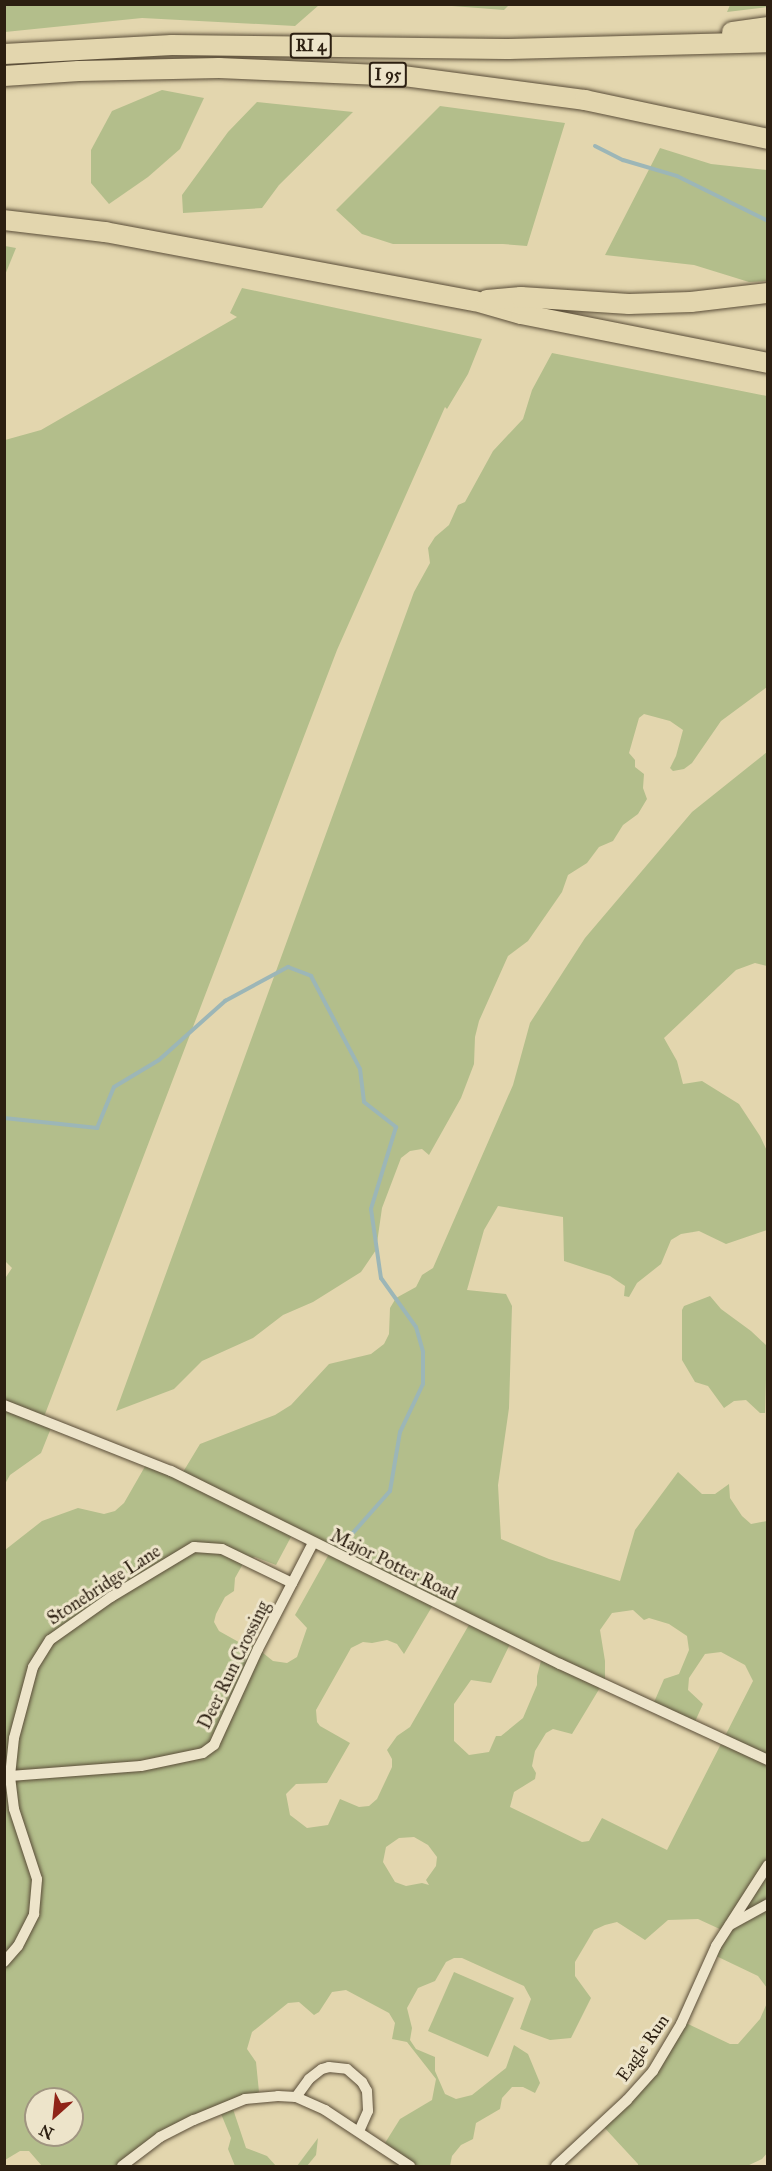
<!DOCTYPE html>
<html>
<head>
<meta charset="utf-8">
<style>
  body { margin:0 }
  #map { position:relative; width:772px; height:2171px; overflow:hidden; background:#e3d6ae; font-family:"IM FELL Great Primer",serif }
  div>[style] { position:absolute }
  [style*='--x'] { left:calc(var(--x)*1px); top:calc(var(--y)*1px); width:calc(var(--w)*1px); rotate:calc(var(--a)*1deg) }
  .green>* { inset:0; background:#b3be8b }
  .stream>* { height:4px; margin:-2px; padding:0 2px; transform-origin:2px; border-radius:2px; background:#9cb6b7 }
  .roads { filter:drop-shadow(0 0 2px #5a4d38) drop-shadow(0 0 2px #5a4d38) }
  .street>* { height:10px; margin:-5px; padding:0 5px; transform-origin:5px; border-radius:5px; background:#ede4ca }
  .highway>* { height:20px; margin:-10px; padding:0 10px; transform-origin:10px; border-radius:10px; background:#e3d6ae }
  span { translate:-50% -50%; white-space:nowrap; text-align:center; line-height:1.15; -webkit-text-stroke:6px #ede4ca; paint-order:stroke }
  .shield-label span { padding:2px 4px; background:#ede4ca; border:2px solid; border-radius:4px; -webkit-text-stroke-width:0 }
  .shield-label { font-size:16px; color:#2c1f11; font-weight:700 }
  .street-label { font-size:18px; color:#2c1f11 }
  .frame { position:absolute; inset:0; border:6px solid #2c1f11; pointer-events:none }
  .north { position:absolute; left:24px; top:2087px; width:60px; height:60px; box-sizing:border-box; background:#ede4ca; border:2px solid #a09580; border-radius:50%; rotate:207deg; font-size:16px; font-weight:700; line-height:24px; text-align:center; color:#2c1f11 }
  .north::after { content:''; display:block; margin:auto; width:21px; height:27px; background:#8f2418; clip-path:polygon(50% 0,100% 100%,50% 72%,0 100%) }
</style>
</head>
<body>
<div id="map">
  <div class="green">
    <i style="clip-path:polygon(5px 4px,319px 4px,319px 5px,295px 26px,142px 18px,5px 32px)"></i>
    <i style="clip-path:polygon(439px 5px,509px 5px,504px 10px)"></i>
    <i style="clip-path:polygon(730px 5px,767px 5px,767px 7px,727px 12px)"></i>
    <i style="clip-path:polygon(162px 90px,204px 98px,180px 149px,148px 177px,109px 204px,91px 183px,91px 150px,112px 111px)"></i>
    <i style="clip-path:polygon(257px 102px,353px 112px,279px 185px,262px 208px,183px 213px,182px 195px,228px 132px)"></i>
    <i style="clip-path:polygon(440px 106px,565px 123px,527px 246px,503px 244px,393px 244px,362px 234px,336px 210px)"></i>
    <i style="clip-path:polygon(660px 148px,711px 164px,767px 170px,767px 281px,749px 282px,694px 265px,605px 255px)"></i>
    <i style="clip-path:polygon(5px 246px,16px 248px,5px 275px,4px 246px)"></i>
    <i style="clip-path:polygon(242px 288px,482px 339px,468px 374px,447px 409px,445px 407px,337px 650px,42px 1422px,51px 1428px,41px 1453px,10px 1475px,5px 1484px,4px 1280px,12px 1268px,4px 1260px,5px 440px,41px 430px,237px 317px,230px 313px)"></i>
    <i style="clip-path:polygon(552px 353px,767px 396px,767px 687px,721px 721px,692px 763px,684px 769px,673px 771px,670px 768px,676px 756px,683px 730px,670px 721px,644px 714px,639px 718px,629px 753px,635px 760px,635px 767px,644px 774px,643px 788px,647px 799px,638px 814px,623px 825px,613px 841px,599px 847px,587px 863px,568px 875px,562px 892px,528px 941px,508px 956px,479px 1021px,475px 1037px,474px 1064px,461px 1098px,429px 1155px,422px 1149px,410px 1151px,401px 1158px,382px 1208px,376px 1250px,361px 1272px,313px 1302px,283px 1315px,253px 1338px,202px 1361px,174px 1389px,116px 1411px,414px 592px,430px 563px,428px 548px,435px 537px,449px 525px,458px 505px,465px 502px,493px 451px,523px 419px,532px 390px)"></i>
    <i style="clip-path:polygon(evenodd,767px 752px,767px 966px,755px 963px,736px 970px,664px 1038px,677px 1061px,683px 1084px,702px 1081px,739px 1104px,760px 1136px,767px 1151px,767px 1230px,726px 1244px,699px 1231px,681px 1234px,671px 1240px,661px 1264px,637px 1283px,629px 1297px,624px 1296px,625px 1286px,610px 1276px,564px 1261px,563px 1217px,498px 1206px,484px 1230px,467px 1290px,506px 1294px,512px 1306px,509px 1408px,498px 1485px,501px 1539px,549px 1559px,620px 1581px,635px 1530px,678px 1472px,702px 1494px,715px 1494px,729px 1484px,730px 1498px,742px 1516px,751px 1524px,767px 1521px,767px 1988px,758px 1976px,714px 1955px,724px 1931px,698px 1919px,668px 1920px,645px 1940px,617px 1922px,605px 1925px,594px 1930px,575px 1962px,575px 1976px,591px 1998px,571px 2038px,550px 2040px,520px 2029px,531px 1999px,524px 1986px,462px 1958px,454px 1958px,446px 1962px,435px 1981px,418px 1988px,407px 2008px,412px 2028px,410px 2040px,416px 2049px,435px 2057px,435px 2071px,445px 2094px,456px 2099px,472px 2095px,506px 2068px,514px 2045px,528px 2054px,540px 2083px,535px 2093px,523px 2087px,512px 2087px,502px 2098px,500px 2109px,476px 2123px,473px 2139px,461px 2145px,452px 2156px,450px 2166px,418px 2166px,385px 2143px,400px 2119px,432px 2100px,436px 2079px,407px 2042px,392px 2039px,395px 2023px,389px 2013px,346px 1990px,332px 1992px,319px 2012px,314px 2015px,299px 2002px,288px 2003px,252px 2032px,247px 2049px,256px 2062px,259px 2092px,231px 2103px,246px 2148px,267px 2156px,276px 2166px,235px 2166px,228px 2149px,231px 2138px,219px 2109px,165px 2132px,125px 2166px,42px 2166px,29px 2151px,20px 2151px,5px 2160px,5px 1550px,42px 1521px,78px 1508px,104px 1514px,115px 1511px,124px 1503px,147px 1463px,180px 1477px,200px 1444px,275px 1415px,291px 1405px,329px 1364px,371px 1354px,384px 1344px,389px 1334px,390px 1308px,396px 1298px,416px 1287px,422px 1275px,433px 1268px,513px 1085px,530px 1023px,585px 938px,692px 812px,767px 752px,292px 1535px,329px 1554px,295px 1615px,307px 1628px,297px 1657px,287px 1663px,273px 1661px,263px 1653px,260px 1645px,244px 1645px,219px 1631px,214px 1622px,216px 1614px,225px 1597px,234px 1591px,235px 1578px,244px 1562px,255px 1557px,276px 1565px,292px 1535px,767px 752px,433px 1605px,470px 1623px,410px 1727px,397px 1736px,387px 1750px,392px 1759px,392px 1767px,377px 1799px,369px 1806px,359px 1807px,340px 1799px,328px 1825px,307px 1828px,290px 1815px,286px 1794px,296px 1784px,327px 1783px,350px 1743px,320px 1726px,317px 1722px,316px 1710px,351px 1648px,363px 1642px,372px 1643px,387px 1640px,397px 1644px,404px 1654px,433px 1605px,767px 752px,633px 1610px,644px 1620px,649px 1618px,669px 1624px,687px 1636px,689px 1650px,679px 1674px,664px 1679px,652px 1707px,693px 1726px,703px 1704px,688px 1690px,689px 1678px,705px 1654px,721px 1652px,745px 1665px,753px 1681px,667px 1850px,602px 1818px,589px 1841px,582px 1842px,510px 1807px,514px 1792px,535px 1779px,536px 1773px,532px 1766px,535px 1751px,546px 1733px,553px 1729px,572px 1734px,601px 1686px,605px 1687px,605px 1661px,600px 1630px,612px 1613px,633px 1610px,767px 752px,511px 1642px,542px 1657px,537px 1676px,537px 1685px,523px 1718px,501px 1736px,496px 1736px,489px 1752px,469px 1755px,454px 1741px,454px 1704px,471px 1680px,491px 1683px,511px 1642px,767px 752px,414px 1837px,428px 1845px,437px 1857px,436px 1866px,426px 1880px,429px 1885px,422px 1883px,406px 1886px,395px 1882px,383px 1862px,386px 1847px,399px 1838px,414px 1837px,767px 752px,36px 2099px,72px 2099px,72px 2135px,36px 2135px,36px 2099px)"></i>
    <i style="clip-path:polygon(710px 1296px,721px 1309px,751px 1331px,767px 1346px,765px 1413px,760px 1413px,746px 1400px,734px 1401px,724px 1408px,708px 1386px,695px 1382px,682px 1360px,682px 1310px,684px 1306px)"></i>
    <i style="clip-path:polygon(454px 1972px,514px 1998px,488px 2057px,428px 2031px)"></i>
    <i style="clip-path:polygon(767px 2003px,768px 2152px,762px 2159px,747px 2166px,638px 2166px,638px 2164px,601px 2124px,655px 2067px,686px 2023px,730px 2044px,738px 2044px,760px 2019px)"></i>
    <i style="clip-path:polygon(318px 2138px,316px 2155px,307px 2166px,297px 2166px)"></i>
  </div>
  <div class="stream">
    <i style="--x:595;--y:146;--w:31;--a:27"></i>
    <i style="--x:623;--y:160;--w:56;--a:16.5"></i>
    <i style="--x:677;--y:176;--w:102;--a:26.3"></i>
    <i style="--x:4;--y:1118;--w:94;--a:6.1"></i>
    <i style="--x:97;--y:1128;--w:44;--a:-67.5"></i>
    <i style="--x:114;--y:1087;--w:52;--a:-31"></i>
    <i style="--x:159;--y:1060;--w:89;--a:-41.8"></i>
    <i style="--x:225;--y:1001;--w:72;--a:-28.4"></i>
    <i style="--x:288;--y:967;--w:25;--a:21"></i>
    <i style="--x:311;--y:976;--w:105;--a:62.2"></i>
    <i style="--x:360;--y:1069;--w:33;--a:83"></i>
    <i style="--x:364;--y:1102;--w:41;--a:38"></i>
    <i style="--x:396;--y:1127;--w:86;--a:107"></i>
    <i style="--x:371;--y:1209;--w:70;--a:81.8"></i>
    <i style="--x:381;--y:1278;--w:60;--a:54.5"></i>
    <i style="--x:416;--y:1327;--w:26;--a:74"></i>
    <i style="--x:423;--y:1352;--w:32;--a:90"></i>
    <i style="--x:423;--y:1384;--w:53;--a:115.6"></i>
    <i style="--x:400;--y:1432;--w:60;--a:99.6"></i>
    <i style="--x:390;--y:1491;--w:57;--a:131.5"></i>
  </div>
  <div class="roads">
    <div class="street">
      <i style="--x:4;--y:1405;--w:180;--a:21.6"></i>
      <i style="--x:171;--y:1471;--w:434;--a:26.4"></i>
      <i style="--x:560;--y:1664;--w:229;--a:24.8"></i>
      <i style="--x:10;--y:1776;--w:131;--a:-4.4"></i>
      <i style="--x:141;--y:1766;--w:63;--a:-11.8"></i>
      <i style="--x:203;--y:1753;--w:14;--a:-36"></i>
      <i style="--x:214;--y:1745;--w:106;--a:-65.4"></i>
      <i style="--x:258;--y:1649;--w:119;--a:-62.6"></i>
      <i style="--x:730;--y:1925;--w:43;--a:-28.9"></i>
      <i style="--x:4;--y:1962;--w:21;--a:-49"></i>
      <i style="--x:18;--y:1946;--w:36;--a:-63"></i>
      <i style="--x:34;--y:1914;--w:35;--a:-85"></i>
      <i style="--x:37;--y:1879;--w:74;--a:-108.2"></i>
      <i style="--x:14;--y:1809;--w:33;--a:-97"></i>
      <i style="--x:10;--y:1776;--w:38;--a:-84"></i>
      <i style="--x:14;--y:1738;--w:73;--a:-75"></i>
      <i style="--x:33;--y:1667;--w:32;--a:-58"></i>
      <i style="--x:50;--y:1640;--w:75;--a:-35.2"></i>
      <i style="--x:111;--y:1597;--w:97;--a:-31.1"></i>
      <i style="--x:194;--y:1547;--w:28;--a:4"></i>
      <i style="--x:222;--y:1549;--w:78;--a:25.9"></i>
      <i style="--x:296;--y:2097;--w:22;--a:-54"></i>
      <i style="--x:309;--y:2079;--w:16;--a:-38"></i>
      <i style="--x:322;--y:2069;--w:7;--a:-16"></i>
      <i style="--x:329;--y:2067;--w:18;--a:6"></i>
      <i style="--x:347;--y:2069;--w:20;--a:41"></i>
      <i style="--x:362;--y:2082;--w:10;--a:61"></i>
      <i style="--x:367;--y:2091;--w:20;--a:87"></i>
      <i style="--x:368;--y:2111;--w:22;--a:114"></i>
      <i style="--x:122;--y:2166;--w:48;--a:-37.3"></i>
      <i style="--x:160;--y:2137;--w:38;--a:-27"></i>
      <i style="--x:194;--y:2120;--w:55;--a:-22.4"></i>
      <i style="--x:245;--y:2099;--w:33;--a:-5"></i>
      <i style="--x:278;--y:2096;--w:18;--a:3"></i>
      <i style="--x:296;--y:2097;--w:32;--a:24"></i>
      <i style="--x:325;--y:2110;--w:102;--a:33.4"></i>
      <i style="--x:556;--y:2166;--w:97;--a:-42.9"></i>
      <i style="--x:627;--y:2100;--w:39;--a:-48"></i>
      <i style="--x:653;--y:2071;--w:55;--a:-59.2"></i>
      <i style="--x:681;--y:2024;--w:85;--a:-65.8"></i>
      <i style="--x:716;--y:1946;--w:96;--a:-57.3"></i>
    </div>
    <div class="highway">
      <i style="--x:732;--y:32;--w:36;--a:-8"></i>
      <i style="--x:4;--y:54;--w:168;--a:-3.1"></i>
      <i style="--x:172;--y:45;--w:337;--a:0.7"></i>
      <i style="--x:509;--y:49;--w:259;--a:-1.5"></i>
      <i style="--x:4;--y:76;--w:75;--a:-3.8"></i>
      <i style="--x:79;--y:71;--w:140;--a:-1.2"></i>
      <i style="--x:219;--y:68;--w:184;--a:2.5"></i>
      <i style="--x:403;--y:76;--w:184;--a:7.5"></i>
      <i style="--x:585;--y:100;--w:187;--a:12"></i>
      <i style="--x:4;--y:220;--w:102;--a:6.8"></i>
      <i style="--x:105;--y:232;--w:376;--a:10.6"></i>
      <i style="--x:475;--y:301;--w:48;--a:15.8"></i>
      <i style="--x:521;--y:314;--w:252;--a:11.2"></i>
      <i style="--x:487;--y:300;--w:34;--a:-5"></i>
      <i style="--x:521;--y:297;--w:108;--a:3.7"></i>
      <i style="--x:629;--y:304;--w:62;--a:-1.8"></i>
      <i style="--x:691;--y:302;--w:78;--a:-6.7"></i>
    </div>
  </div>
  <div class="shield-label">
    <span style="left:311px;top:46px">RI 4</span>
    <span style="left:388px;top:75px">I 95</span>
  </div>
  <div class="street-label">
    <span style="left:394px;top:1565px;rotate:26deg">Major Potter Road</span>
    <span style="left:104px;top:1585px;rotate:-33deg">Stonebridge Lane</span>
    <span style="left:234px;top:1665px;rotate:-64deg">Deer Run Crossing</span>
    <span style="left:643px;top:2048px;rotate:-55deg">Eagle Run</span>
  </div>
  <div class="frame"></div>
  <div class="north">N</div>
</div>
</body>
</html>
